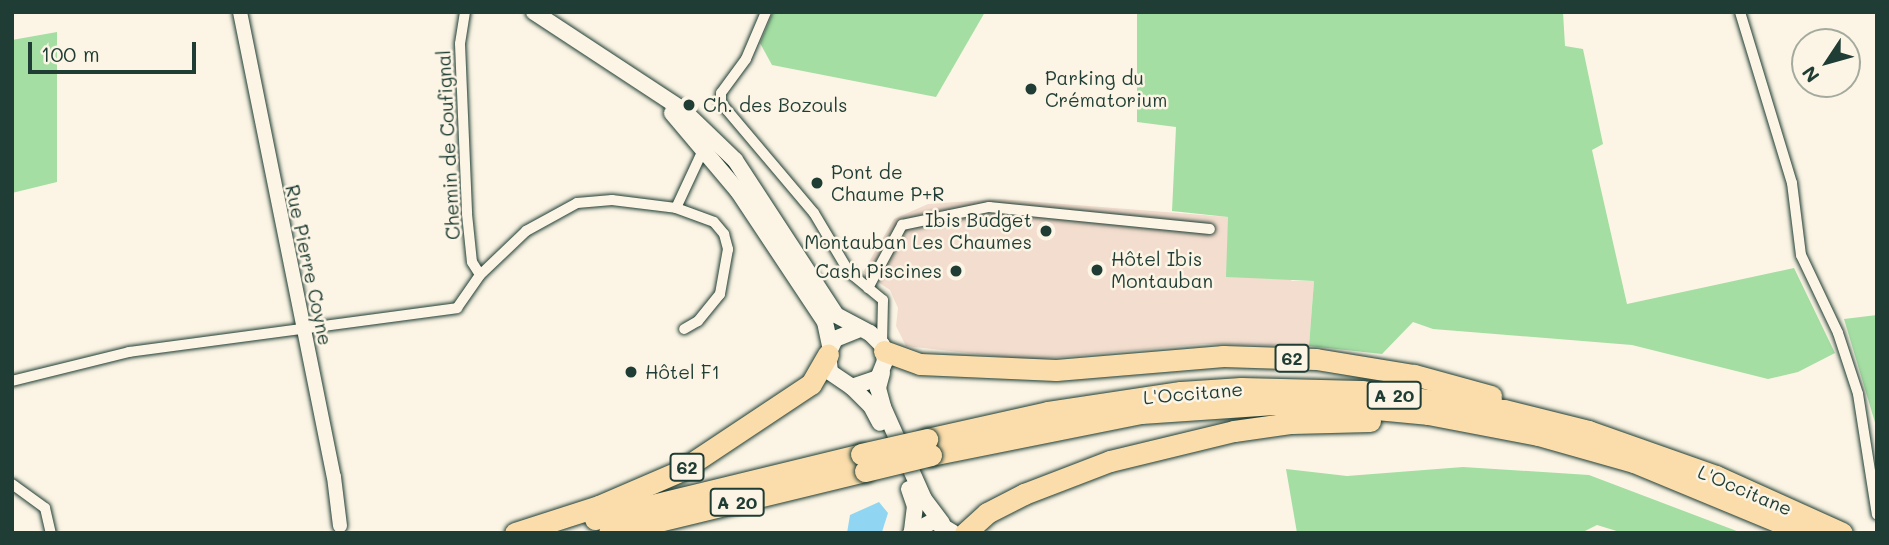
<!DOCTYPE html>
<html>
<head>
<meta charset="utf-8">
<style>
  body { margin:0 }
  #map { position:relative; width:1889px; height:545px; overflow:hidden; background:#fcf5e5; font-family:Mali,sans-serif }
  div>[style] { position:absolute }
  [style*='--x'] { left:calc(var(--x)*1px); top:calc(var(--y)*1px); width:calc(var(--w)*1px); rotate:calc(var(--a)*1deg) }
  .built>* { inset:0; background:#f3ddce }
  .green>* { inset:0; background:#a4dea3 }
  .water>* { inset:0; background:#90d6f2 }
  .roads { filter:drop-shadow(0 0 2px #1f3d34) drop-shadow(0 0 2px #1f3d34) }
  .minor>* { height:10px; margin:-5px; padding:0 5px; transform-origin:5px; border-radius:5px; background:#fcf5e5 }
  .tertiary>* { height:14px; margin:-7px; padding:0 7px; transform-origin:7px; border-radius:7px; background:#fcf5e5 }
  .secondary>* { height:16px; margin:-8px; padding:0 8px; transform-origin:8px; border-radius:8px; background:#fcf5e5 }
  .motorway>* { height:21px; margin:-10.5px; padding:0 10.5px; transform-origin:10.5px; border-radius:10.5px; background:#fbddab }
  .bridges { filter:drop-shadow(0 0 2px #1f3d34) drop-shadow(0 0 2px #1f3d34) }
  .motorway-bridge>* { height:21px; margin:-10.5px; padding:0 10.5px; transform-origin:10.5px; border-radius:10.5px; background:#fbddab }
  .dots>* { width:19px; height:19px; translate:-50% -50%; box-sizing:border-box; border:4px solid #fcf5e5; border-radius:50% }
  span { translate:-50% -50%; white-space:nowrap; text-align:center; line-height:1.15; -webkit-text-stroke:5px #fcf5e5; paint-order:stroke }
  .shield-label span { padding:2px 5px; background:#fcf5e5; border:2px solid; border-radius:5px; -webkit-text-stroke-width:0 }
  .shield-label { font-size:18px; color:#1f3d34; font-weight:700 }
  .poi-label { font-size:19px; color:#1f3d34 }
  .left { translate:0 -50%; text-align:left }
  .right { translate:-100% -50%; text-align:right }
  .street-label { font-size:19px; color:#1f3d34 }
  .frame { position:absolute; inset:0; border:14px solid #1f3d34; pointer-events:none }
  .north { position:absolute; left:1791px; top:28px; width:70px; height:70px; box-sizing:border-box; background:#fcf5e5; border:2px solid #a4ab9e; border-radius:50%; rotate:234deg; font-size:19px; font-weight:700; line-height:28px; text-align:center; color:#1f3d34 }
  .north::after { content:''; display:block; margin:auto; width:24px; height:32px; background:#1f3d34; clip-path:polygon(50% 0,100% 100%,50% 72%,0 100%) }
  .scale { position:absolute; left:28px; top:42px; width:168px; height:32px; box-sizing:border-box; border:4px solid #1f3d34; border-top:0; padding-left:9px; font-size:21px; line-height:24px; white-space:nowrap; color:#1f3d34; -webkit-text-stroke:5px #fcf5e5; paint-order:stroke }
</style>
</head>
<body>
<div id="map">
  <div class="built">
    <i style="clip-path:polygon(1000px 199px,1228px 217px,1292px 281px,1314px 281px,1309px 346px,1204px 344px,1030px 360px,906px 346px,896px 326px,898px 308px,890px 290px,863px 272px,894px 219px,928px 204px)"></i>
  </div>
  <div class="green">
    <i style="clip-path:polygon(773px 12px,985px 12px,936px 97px,772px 65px,760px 43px)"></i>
    <i style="clip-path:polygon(1137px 12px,1563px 12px,1565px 46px,1583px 49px,1603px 144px,1592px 150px,1627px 304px,1794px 268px,1835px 353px,1798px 372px,1768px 379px,1632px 345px,1433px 329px,1413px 322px,1382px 354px,1309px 346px,1314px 281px,1226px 277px,1228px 217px,1172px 211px,1176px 127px,1137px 122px)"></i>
    <i style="clip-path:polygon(57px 32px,57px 182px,12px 193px,12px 40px)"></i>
    <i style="clip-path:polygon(1877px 315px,1877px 429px,1844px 319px)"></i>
    <i style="clip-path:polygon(1463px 467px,1589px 475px,1742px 533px,1623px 533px,1597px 525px,1581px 533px,1297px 533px,1286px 469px,1347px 476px)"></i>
  </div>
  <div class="water">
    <i style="clip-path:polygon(879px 502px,888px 513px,882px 532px,847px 533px,850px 515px)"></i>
  </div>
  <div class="roads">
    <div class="minor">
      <i style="--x:465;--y:12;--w:32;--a:99"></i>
      <i style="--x:460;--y:44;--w:170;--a:87.6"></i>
      <i style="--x:467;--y:214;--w:48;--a:84.1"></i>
      <i style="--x:472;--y:262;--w:15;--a:58"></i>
      <i style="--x:766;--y:12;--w:51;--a:113.1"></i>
      <i style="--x:746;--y:59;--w:42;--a:126.3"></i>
      <i style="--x:721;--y:93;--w:10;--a:90"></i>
      <i style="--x:721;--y:103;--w:144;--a:49.8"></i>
      <i style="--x:814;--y:213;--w:69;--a:59.3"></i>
      <i style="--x:849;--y:272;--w:44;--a:39.5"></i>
      <i style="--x:883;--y:300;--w:45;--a:91.3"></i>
      <i style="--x:1740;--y:12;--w:179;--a:73.1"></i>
      <i style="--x:1792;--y:183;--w:73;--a:82.9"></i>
      <i style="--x:1801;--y:255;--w:86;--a:64.6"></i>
      <i style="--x:1838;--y:333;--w:64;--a:71.8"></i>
      <i style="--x:1858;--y:394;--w:122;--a:81.1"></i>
      <i style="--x:676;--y:208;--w:66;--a:-65"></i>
      <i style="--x:868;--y:288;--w:72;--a:-61.6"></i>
      <i style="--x:902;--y:225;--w:89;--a:-11.7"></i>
      <i style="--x:989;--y:207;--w:222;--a:5.7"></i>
      <i style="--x:12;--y:381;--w:121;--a:-13.9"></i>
      <i style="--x:129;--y:352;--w:331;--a:-7.6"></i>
      <i style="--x:457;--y:308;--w:40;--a:-55.1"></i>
      <i style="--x:480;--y:275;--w:64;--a:-43.7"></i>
      <i style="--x:526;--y:231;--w:58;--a:-28.8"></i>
      <i style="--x:577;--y:203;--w:35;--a:-5"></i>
      <i style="--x:612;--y:200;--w:64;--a:7.1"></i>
      <i style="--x:676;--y:208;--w:40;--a:20.2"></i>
      <i style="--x:714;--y:222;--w:16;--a:50"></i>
      <i style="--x:724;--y:234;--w:16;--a:75"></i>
      <i style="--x:728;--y:249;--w:46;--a:100.1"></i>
      <i style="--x:720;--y:294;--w:35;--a:129"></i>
      <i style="--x:698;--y:321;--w:16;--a:150"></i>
      <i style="--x:12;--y:484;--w:41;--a:36"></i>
      <i style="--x:45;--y:508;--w:26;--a:77"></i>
    </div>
    <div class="tertiary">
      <i style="--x:240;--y:12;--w:474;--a:78.6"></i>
      <i style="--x:334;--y:477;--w:49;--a:83"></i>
    </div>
    <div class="secondary">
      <i style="--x:534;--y:12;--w:178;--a:33.3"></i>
      <i style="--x:683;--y:110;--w:72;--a:43.9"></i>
      <i style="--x:735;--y:160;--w:185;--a:56.9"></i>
      <i style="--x:836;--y:315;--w:38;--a:28"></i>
      <i style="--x:870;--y:333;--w:17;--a:45"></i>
      <i style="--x:882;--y:345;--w:16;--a:79"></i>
      <i style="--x:885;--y:361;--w:18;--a:112"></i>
      <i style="--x:878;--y:378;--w:28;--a:161"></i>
      <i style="--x:852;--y:387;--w:27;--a:-146"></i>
      <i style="--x:830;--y:372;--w:18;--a:-96"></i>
      <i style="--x:828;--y:354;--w:17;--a:-65"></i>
      <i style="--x:835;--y:339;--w:24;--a:-22"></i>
      <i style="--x:672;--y:113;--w:102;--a:49.8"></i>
      <i style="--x:738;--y:191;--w:157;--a:56.4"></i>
      <i style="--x:825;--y:322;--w:24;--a:78"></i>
      <i style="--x:882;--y:373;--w:16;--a:105"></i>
      <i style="--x:878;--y:388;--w:20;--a:75"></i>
      <i style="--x:883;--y:407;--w:101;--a:66"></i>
      <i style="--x:924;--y:499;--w:30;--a:53"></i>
      <i style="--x:852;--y:387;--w:27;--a:45"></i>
      <i style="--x:871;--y:406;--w:19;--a:62"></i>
      <i style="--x:909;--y:489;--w:18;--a:71"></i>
      <i style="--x:915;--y:506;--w:25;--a:97"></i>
      <i style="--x:911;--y:533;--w:26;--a:-28"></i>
      <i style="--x:934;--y:521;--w:22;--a:32"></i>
    </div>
    <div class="motorway">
      <i style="--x:884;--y:351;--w:38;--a:20"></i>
      <i style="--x:920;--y:364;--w:136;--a:2.5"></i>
      <i style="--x:1056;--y:370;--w:168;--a:-4.8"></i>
      <i style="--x:1223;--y:356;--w:93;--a:1.8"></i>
      <i style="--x:1316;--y:359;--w:99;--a:9.3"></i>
      <i style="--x:1414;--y:375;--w:80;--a:15.3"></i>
      <i style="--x:927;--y:439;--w:124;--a:-12.6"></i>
      <i style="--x:1048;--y:412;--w:134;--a:-8.6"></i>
      <i style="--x:1181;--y:392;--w:60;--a:-3.8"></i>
      <i style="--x:1241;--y:388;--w:120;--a:1.4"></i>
      <i style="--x:1361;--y:391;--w:144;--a:7.6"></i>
      <i style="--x:1504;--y:410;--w:87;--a:14"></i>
      <i style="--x:1588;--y:431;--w:136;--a:19.4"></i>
      <i style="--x:1716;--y:476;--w:138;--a:24.3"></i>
      <i style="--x:931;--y:455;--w:214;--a:-11.3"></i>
      <i style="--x:1141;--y:413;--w:133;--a:-3.9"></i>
      <i style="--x:1274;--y:404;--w:71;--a:1.6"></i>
      <i style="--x:1345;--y:406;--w:83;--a:5.5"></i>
      <i style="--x:1428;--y:414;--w:112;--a:10.8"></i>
      <i style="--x:1538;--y:435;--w:100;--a:15.7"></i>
      <i style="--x:1634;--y:462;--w:185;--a:22.5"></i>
      <i style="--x:595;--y:519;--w:274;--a:-13.7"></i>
      <i style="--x:515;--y:533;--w:88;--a:-17.8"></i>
      <i style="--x:599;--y:506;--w:88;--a:-23.4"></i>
      <i style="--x:680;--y:471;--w:157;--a:-33.6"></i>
      <i style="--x:811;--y:384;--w:34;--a:-60"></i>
      <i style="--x:609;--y:533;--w:263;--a:-13.6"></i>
      <i style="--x:965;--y:533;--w:30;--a:-42"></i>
      <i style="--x:987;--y:513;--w:42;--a:-27.2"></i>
      <i style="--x:1024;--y:494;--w:92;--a:-21"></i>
      <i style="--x:1110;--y:461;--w:128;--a:-13.6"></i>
      <i style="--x:1234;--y:431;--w:58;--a:-8"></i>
      <i style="--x:1291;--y:423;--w:79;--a:-1.5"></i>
    </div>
  </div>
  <div class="bridges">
    <div class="motorway-bridge">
      <i style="--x:861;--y:454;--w:68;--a:-12.8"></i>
      <i style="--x:865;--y:471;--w:68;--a:-13.6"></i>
    </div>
  </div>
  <div class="dots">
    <i style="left:1031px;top:89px;background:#1f3d34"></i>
    <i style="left:689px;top:105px;background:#1f3d34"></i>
    <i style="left:817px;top:183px;background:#1f3d34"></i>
    <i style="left:1046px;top:231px;background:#1f3d34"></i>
    <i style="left:1097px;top:270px;background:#1f3d34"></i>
    <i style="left:956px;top:271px;background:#1f3d34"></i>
    <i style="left:631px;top:372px;background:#1f3d34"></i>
  </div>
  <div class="shield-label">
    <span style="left:1292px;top:358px">62</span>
    <span style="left:1394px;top:395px">A 20</span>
    <span style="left:687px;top:467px">62</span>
    <span style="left:737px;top:502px">A 20</span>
  </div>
  <div class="poi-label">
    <span class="left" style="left:1045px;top:89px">Parking du<br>Crématorium</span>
    <span class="left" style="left:703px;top:105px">Ch. des Bozouls</span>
    <span class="left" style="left:831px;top:183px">Pont de<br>Chaume P+R</span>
    <span class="right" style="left:1032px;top:231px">Ibis Budget<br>Montauban Les Chaumes</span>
    <span class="left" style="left:1111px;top:270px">Hôtel Ibis<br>Montauban</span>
    <span class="right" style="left:942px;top:271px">Cash Piscines</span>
    <span class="left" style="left:645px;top:372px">Hôtel F1</span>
  </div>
  <div class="street-label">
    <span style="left:448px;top:145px;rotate:-93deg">Chemin de Coufignal</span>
    <span style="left:309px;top:265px;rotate:78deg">Rue Pierre Coyne</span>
    <span style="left:1193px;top:393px;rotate:-5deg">L'Occitane</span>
    <span style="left:1745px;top:490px;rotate:23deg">L'Occitane</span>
  </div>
  <div class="frame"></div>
  <div class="north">N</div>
  <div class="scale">100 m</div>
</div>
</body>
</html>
